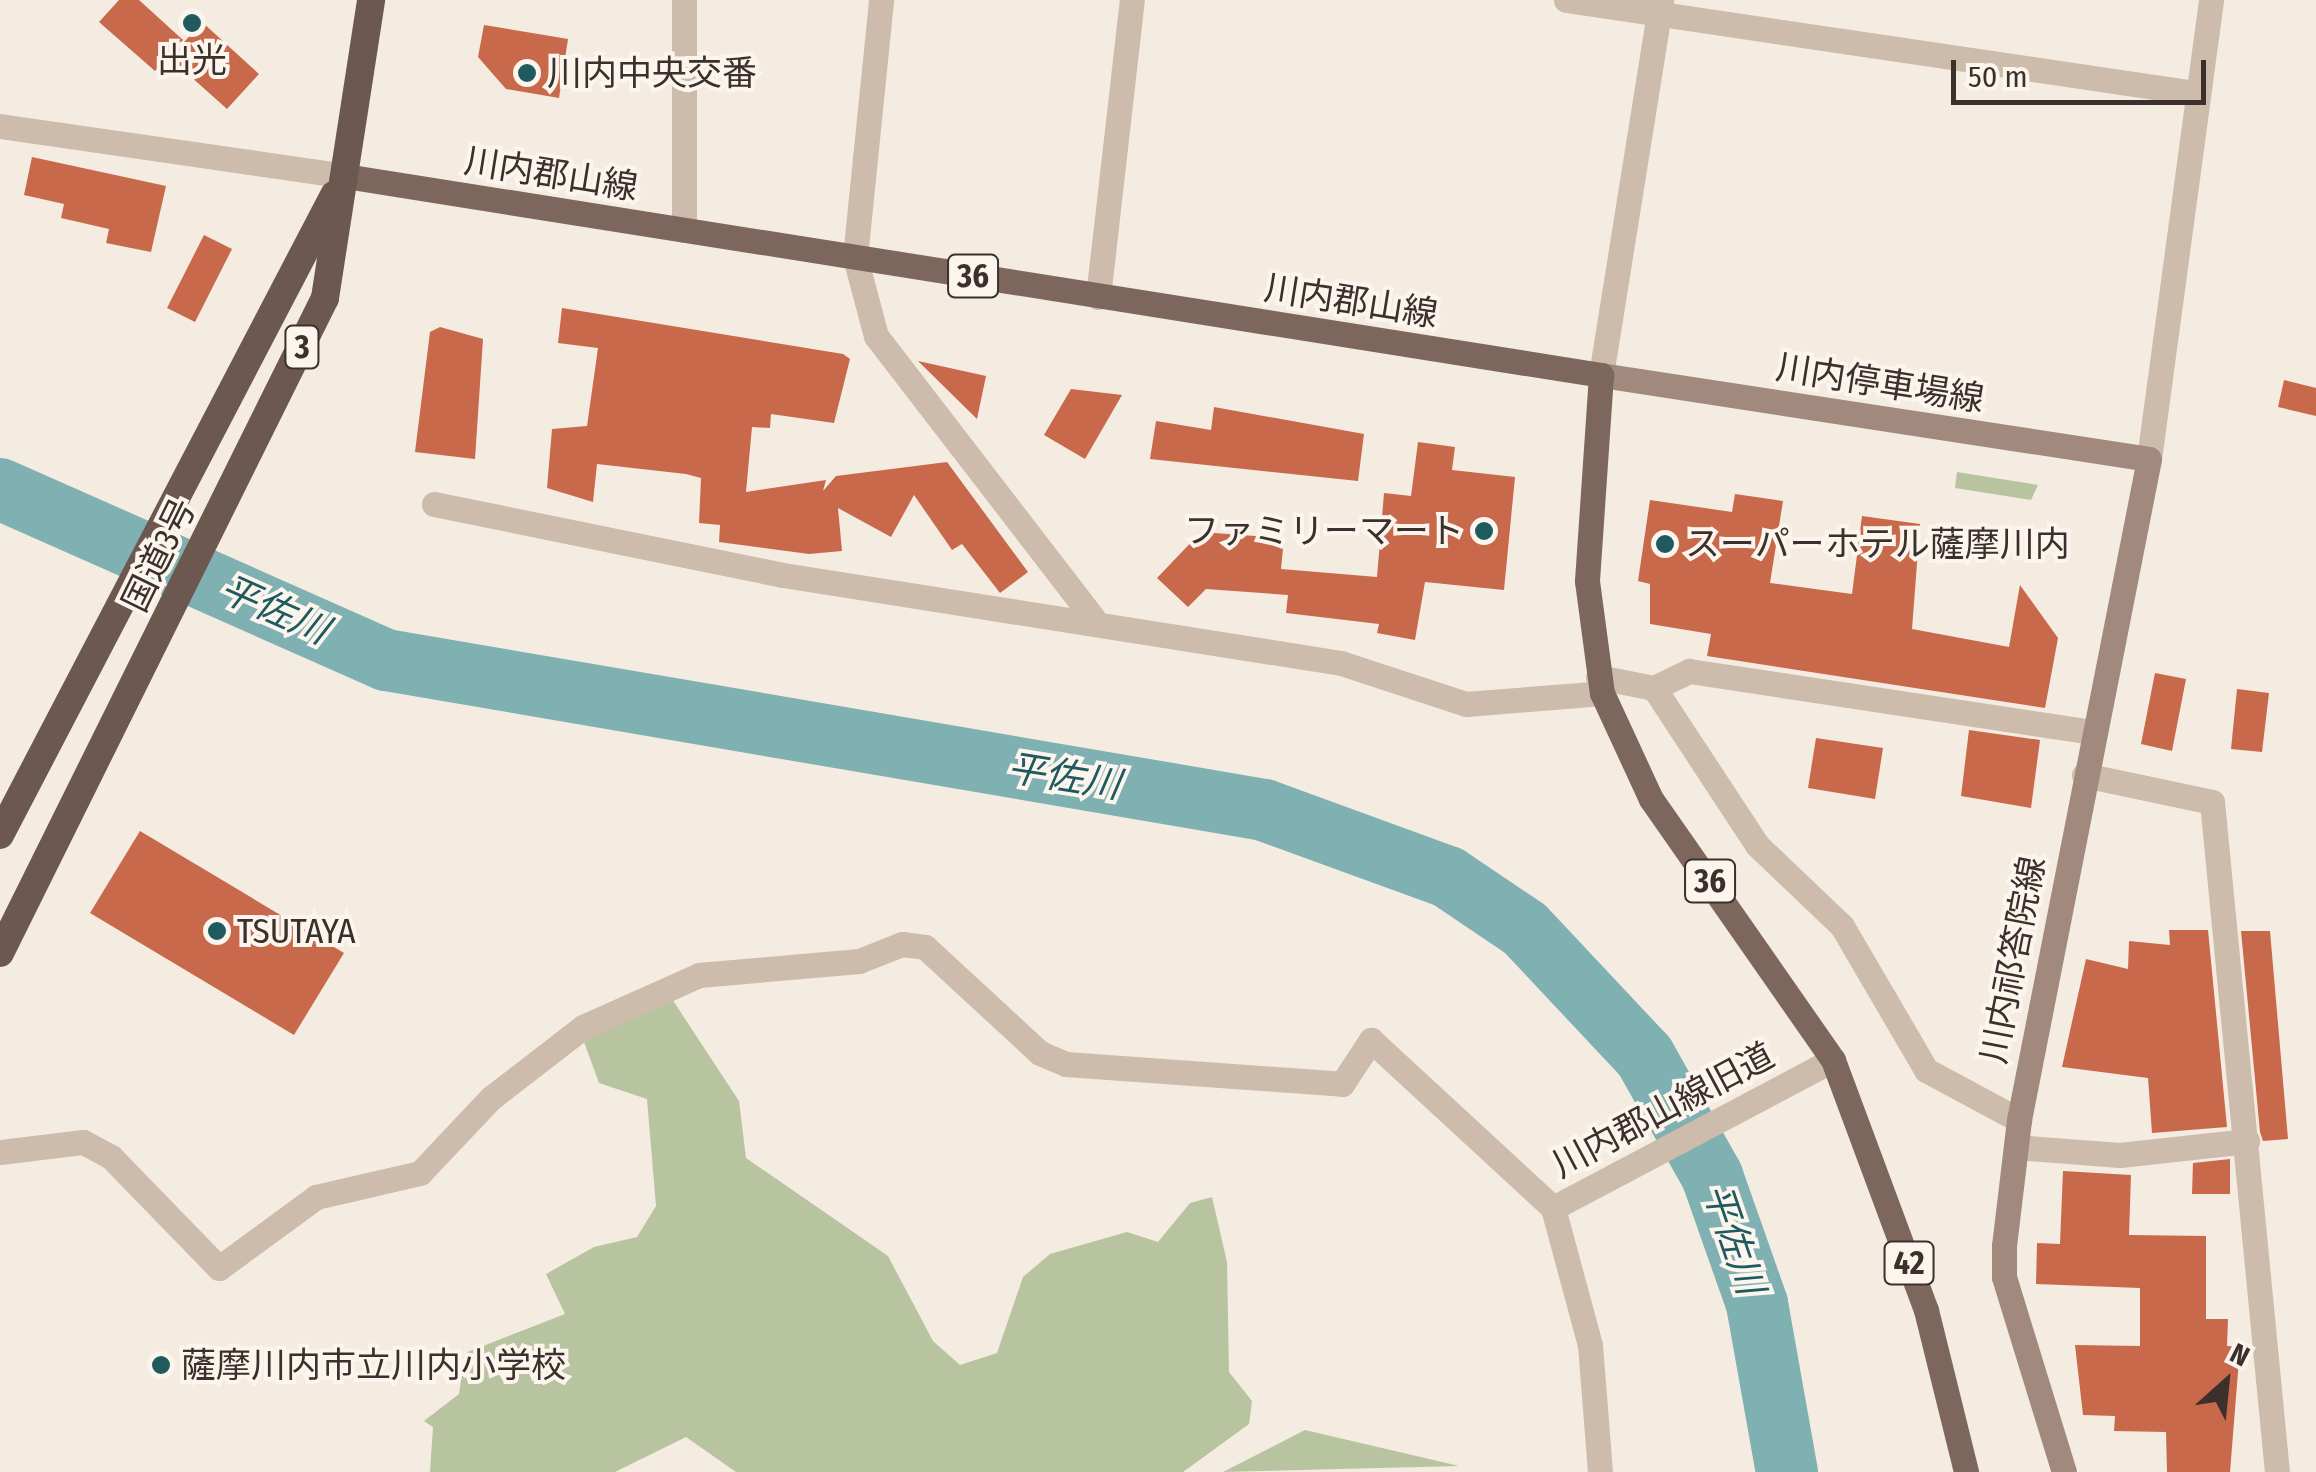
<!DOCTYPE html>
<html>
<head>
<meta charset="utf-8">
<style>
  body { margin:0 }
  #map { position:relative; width:2316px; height:1472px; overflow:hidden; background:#f4ebe1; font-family:"Fira Sans Condensed","Noto Sans JP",sans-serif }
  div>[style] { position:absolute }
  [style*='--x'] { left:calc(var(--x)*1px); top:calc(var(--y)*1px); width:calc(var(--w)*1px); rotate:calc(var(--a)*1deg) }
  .green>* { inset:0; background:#b8c4a0 }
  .river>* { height:62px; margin:-31px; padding:0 31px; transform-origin:31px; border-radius:31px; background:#7fb0b2 }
  .building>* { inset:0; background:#c8694b }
  .minor>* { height:25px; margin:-12.5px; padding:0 12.5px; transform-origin:12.5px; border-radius:12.5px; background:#cdbbac }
  .tertiary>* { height:25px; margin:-12.5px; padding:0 12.5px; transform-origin:12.5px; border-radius:12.5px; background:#cdbbac }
  .secondary>* { height:25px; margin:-12.5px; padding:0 12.5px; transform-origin:12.5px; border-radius:12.5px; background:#a18a7d }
  .primary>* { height:25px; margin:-12.5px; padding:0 12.5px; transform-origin:12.5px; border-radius:12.5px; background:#7d675c }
  .trunk>* { height:28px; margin:-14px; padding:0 14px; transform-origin:14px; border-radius:14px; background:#6c584f }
  .dots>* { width:28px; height:28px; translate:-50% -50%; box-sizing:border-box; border:5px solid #fbf5ee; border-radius:50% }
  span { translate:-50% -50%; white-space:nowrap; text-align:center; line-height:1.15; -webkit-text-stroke:8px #fbf5ee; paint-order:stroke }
  .shield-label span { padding:2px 8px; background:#fbf5ee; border:2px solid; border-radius:8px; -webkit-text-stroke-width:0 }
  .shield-label { font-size:32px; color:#3b302b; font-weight:700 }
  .poi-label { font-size:35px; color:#3b302b }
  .left { translate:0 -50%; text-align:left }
  .right { translate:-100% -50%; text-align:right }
  .street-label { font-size:35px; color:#3b302b }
  .water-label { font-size:38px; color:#1f5a5e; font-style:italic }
  .north { position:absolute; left:2176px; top:1332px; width:100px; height:100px; -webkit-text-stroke:8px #fbf5ee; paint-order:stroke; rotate:27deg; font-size:28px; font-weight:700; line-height:40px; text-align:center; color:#3b302b }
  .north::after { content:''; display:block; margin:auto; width:35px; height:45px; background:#3b302b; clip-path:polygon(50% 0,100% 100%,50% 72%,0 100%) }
  .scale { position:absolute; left:1951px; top:60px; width:255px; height:45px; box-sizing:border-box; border:5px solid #3b302b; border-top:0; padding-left:12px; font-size:30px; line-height:35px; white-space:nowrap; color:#3b302b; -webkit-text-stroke:8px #fbf5ee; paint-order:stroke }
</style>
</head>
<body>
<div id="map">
  <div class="green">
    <i style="clip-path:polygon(1957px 472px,2038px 485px,2031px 500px,1955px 488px)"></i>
    <i style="clip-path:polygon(672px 999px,739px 1101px,746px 1158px,888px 1256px,933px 1341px,960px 1365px,997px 1353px,1023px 1277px,1050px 1254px,1127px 1232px,1158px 1242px,1190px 1203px,1212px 1197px,1227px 1262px,1229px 1372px,1252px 1401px,1249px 1424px,1183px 1472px,736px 1472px,686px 1437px,615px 1472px,430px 1472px,433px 1427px,424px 1421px,459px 1394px,465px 1353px,565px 1314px,546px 1274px,594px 1247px,637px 1237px,656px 1206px,647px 1099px,599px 1083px,583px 1039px)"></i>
    <i style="clip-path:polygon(1305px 1430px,1459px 1466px,1223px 1472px)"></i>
  </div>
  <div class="river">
    <i style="--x:0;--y:489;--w:422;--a:23.9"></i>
    <i style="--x:386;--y:660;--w:891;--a:9.69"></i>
    <i style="--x:1264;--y:810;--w:196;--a:20"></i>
    <i style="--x:1448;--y:877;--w:93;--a:34"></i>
    <i style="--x:1525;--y:929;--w:175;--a:46.8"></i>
    <i style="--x:1645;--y:1057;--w:137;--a:60.6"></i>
    <i style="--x:1712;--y:1176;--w:136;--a:70.6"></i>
    <i style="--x:1757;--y:1304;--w:171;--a:79.9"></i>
  </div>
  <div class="building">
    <i style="clip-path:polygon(119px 0,139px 0,183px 40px,155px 71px,99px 22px)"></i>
    <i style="clip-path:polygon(202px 22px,259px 74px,227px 109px,170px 58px)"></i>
    <i style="clip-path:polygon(484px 25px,568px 39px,559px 98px,506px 89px,478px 57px)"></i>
    <i style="clip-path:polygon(32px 157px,166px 186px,151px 252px,106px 243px,109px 229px,61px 218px,64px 204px,24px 195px)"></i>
    <i style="clip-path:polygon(204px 235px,232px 249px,195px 322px,167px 308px)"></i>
    <i style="clip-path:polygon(562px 308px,843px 354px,850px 359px,834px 423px,771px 414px,770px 428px,752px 427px,746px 492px,826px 480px,823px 491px,836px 476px,947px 462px,1028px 572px,1000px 593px,962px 544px,952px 550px,914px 495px,891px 537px,838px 508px,842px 551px,809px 554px,719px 542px,720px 525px,699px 523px,701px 478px,686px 474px,597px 464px,593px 502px,547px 488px,552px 429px,587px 426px,598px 348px,558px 343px)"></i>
    <i style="clip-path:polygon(440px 327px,483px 339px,475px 459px,415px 452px,430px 332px)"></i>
    <i style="clip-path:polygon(918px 361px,986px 376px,977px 419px)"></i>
    <i style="clip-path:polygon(2284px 380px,2316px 388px,2316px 416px,2278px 407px)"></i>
    <i style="clip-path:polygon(1071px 389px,1122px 395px,1085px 459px,1044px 435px)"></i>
    <i style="clip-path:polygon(1214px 407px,1364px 434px,1358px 481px,1150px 459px,1156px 421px,1211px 430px)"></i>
    <i style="clip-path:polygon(1418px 442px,1455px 447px,1452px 470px,1515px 477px,1504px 590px,1425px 582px,1415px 640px,1377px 633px,1379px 624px,1286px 613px,1288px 595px,1206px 589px,1188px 607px,1157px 578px,1201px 532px,1284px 538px,1281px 569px,1377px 577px,1384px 493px,1411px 496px)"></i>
    <i style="clip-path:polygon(1735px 494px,1783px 501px,1770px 583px,1852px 594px,1862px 516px,1920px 524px,1912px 629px,2009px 647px,2020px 585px,2058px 638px,2045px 708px,1707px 656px,1711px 634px,1650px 624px,1650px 584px,1638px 581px,1650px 500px,1732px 512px)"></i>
    <i style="clip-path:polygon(2155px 673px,2186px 679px,2172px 751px,2141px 744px)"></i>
    <i style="clip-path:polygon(2237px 689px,2269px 693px,2262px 752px,2231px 749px)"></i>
    <i style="clip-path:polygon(1969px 730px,2040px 740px,2031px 808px,1961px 796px)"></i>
    <i style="clip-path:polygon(1816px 738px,1883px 748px,1875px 799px,1808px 788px)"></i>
    <i style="clip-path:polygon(140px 831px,344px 953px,294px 1035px,90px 913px)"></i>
    <i style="clip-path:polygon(2169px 930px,2208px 930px,2227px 1127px,2152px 1133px,2148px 1078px,2062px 1067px,2086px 959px,2128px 969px,2129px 941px,2170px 945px)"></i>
    <i style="clip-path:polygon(2241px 931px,2270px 931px,2288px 1139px,2263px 1141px,2260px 1132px)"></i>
    <i style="clip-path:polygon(2230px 1159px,2230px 1194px,2192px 1194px,2193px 1163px)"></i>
    <i style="clip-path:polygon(2063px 1171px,2131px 1175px,2129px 1235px,2206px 1236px,2206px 1319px,2228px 1319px,2227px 1346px,2240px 1347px,2230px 1472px,2167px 1472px,2166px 1432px,2114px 1431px,2115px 1416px,2083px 1415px,2075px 1345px,2140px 1346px,2140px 1288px,2036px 1284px,2037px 1243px,2060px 1244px)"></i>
  </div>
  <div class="minor">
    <i style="--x:1566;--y:0;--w:635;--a:8.42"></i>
    <i style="--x:684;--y:230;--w:230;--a:-90"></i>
    <i style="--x:855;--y:257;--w:82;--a:75.1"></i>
    <i style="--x:876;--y:336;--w:356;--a:52.4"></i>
    <i style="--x:1098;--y:297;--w:299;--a:-83.5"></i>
    <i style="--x:1601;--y:375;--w:380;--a:-80.9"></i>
    <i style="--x:434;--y:504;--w:356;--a:11.5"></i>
    <i style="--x:783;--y:575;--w:565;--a:8.96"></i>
    <i style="--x:1341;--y:663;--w:132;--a:18.2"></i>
    <i style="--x:1466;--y:704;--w:136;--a:-4.6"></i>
    <i style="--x:1598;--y:677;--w:57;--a:11.1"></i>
    <i style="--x:1654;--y:688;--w:39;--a:-26"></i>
    <i style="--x:1689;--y:671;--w:409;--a:8.6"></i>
    <i style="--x:1654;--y:688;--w:188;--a:56.7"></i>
    <i style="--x:1757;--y:845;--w:117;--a:43.6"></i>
    <i style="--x:1842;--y:926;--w:167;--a:59.7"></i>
    <i style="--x:1926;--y:1070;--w:106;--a:28.3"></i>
    <i style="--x:2084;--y:775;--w:131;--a:11.9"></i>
    <i style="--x:2212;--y:802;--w:673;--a:84.46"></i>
    <i style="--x:2016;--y:1147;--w:104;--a:4.4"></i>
    <i style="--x:2120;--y:1155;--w:128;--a:-6.3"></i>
    <i style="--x:0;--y:1152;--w:84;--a:-6.9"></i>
    <i style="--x:83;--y:1142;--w:32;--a:28"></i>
    <i style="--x:111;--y:1157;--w:155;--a:45.8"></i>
    <i style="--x:219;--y:1268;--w:120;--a:-36.2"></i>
    <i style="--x:316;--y:1197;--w:107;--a:-13"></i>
    <i style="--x:420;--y:1173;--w:103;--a:-46.6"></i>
    <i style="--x:491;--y:1098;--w:116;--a:-37.7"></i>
    <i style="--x:583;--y:1027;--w:127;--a:-24.1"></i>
    <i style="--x:699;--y:975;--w:161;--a:-5"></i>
    <i style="--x:859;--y:961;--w:46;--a:-21.6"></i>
    <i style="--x:902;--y:944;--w:23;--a:7"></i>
    <i style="--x:925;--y:947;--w:156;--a:42.7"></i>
    <i style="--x:1040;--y:1053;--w:28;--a:23"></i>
    <i style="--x:1066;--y:1064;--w:277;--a:4.1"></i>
    <i style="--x:1342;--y:1084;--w:53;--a:-56.6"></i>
    <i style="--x:1371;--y:1040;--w:248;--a:42.7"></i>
    <i style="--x:1553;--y:1208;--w:317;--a:-27.9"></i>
    <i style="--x:1553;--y:1208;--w:142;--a:74.9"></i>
    <i style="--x:1590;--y:1345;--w:127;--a:85.5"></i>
  </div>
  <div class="tertiary">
    <i style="--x:0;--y:126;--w:349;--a:8.2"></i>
    <i style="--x:855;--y:257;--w:258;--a:-84.2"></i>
    <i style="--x:2149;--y:459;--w:463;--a:-82.3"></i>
  </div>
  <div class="secondary">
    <i style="--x:1601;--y:375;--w:554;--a:8.71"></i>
    <i style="--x:2149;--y:459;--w:674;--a:101.13"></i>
    <i style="--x:2019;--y:1120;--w:127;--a:96.8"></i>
    <i style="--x:2004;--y:1246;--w:31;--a:90"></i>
    <i style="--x:2004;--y:1277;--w:204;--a:72.9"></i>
  </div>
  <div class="primary">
    <i style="--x:345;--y:176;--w:1272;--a:9"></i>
    <i style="--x:1601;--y:375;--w:206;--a:93.9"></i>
    <i style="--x:1587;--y:581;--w:113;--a:82.4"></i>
    <i style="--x:1602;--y:693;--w:117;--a:65.2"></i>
    <i style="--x:1651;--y:799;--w:318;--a:55.1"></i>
    <i style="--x:1833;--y:1060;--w:267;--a:69.6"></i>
    <i style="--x:1926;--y:1310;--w:167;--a:76.1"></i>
  </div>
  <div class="trunk">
    <i style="--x:0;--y:835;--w:722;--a:-62.44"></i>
    <i style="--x:0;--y:953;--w:731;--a:-63.61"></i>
    <i style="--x:325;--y:298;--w:302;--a:-81.2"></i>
  </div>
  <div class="dots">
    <i style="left:192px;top:23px;background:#1f5a5e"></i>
    <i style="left:527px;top:73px;background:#1f5a5e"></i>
    <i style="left:1484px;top:531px;background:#1f5a5e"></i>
    <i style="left:1665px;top:544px;background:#1f5a5e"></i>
    <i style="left:217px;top:931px;background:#1f5a5e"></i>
    <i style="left:161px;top:1365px;background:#1f5a5e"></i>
  </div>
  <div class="shield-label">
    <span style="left:973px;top:276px">36</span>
    <span style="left:302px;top:347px">3</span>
    <span style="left:1710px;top:881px">36</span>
    <span style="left:1909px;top:1263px">42</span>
  </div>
  <div class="poi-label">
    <span style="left:192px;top:60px">出光</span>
    <span class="left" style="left:547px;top:73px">川内中央交番</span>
    <span class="right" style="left:1464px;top:531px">ファミリーマート</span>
    <span class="left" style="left:1685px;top:544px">スーパーホテル薩摩川内</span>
    <span class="left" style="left:237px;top:931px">TSUTAYA</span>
    <span class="left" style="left:181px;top:1365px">薩摩川内市立川内小学校</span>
  </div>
  <div class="street-label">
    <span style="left:551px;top:174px;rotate:9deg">川内郡山線</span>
    <span style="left:1351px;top:301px;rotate:9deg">川内郡山線</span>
    <span style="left:1880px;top:383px;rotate:9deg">川内停車場線</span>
    <span style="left:159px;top:555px;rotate:-64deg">国道3号</span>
    <span style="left:2013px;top:960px;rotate:-79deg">川内祁答院線</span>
    <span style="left:1663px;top:1110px;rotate:-28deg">川内郡山線旧道</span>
  </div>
  <div class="water-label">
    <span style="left:274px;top:610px;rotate:24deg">平佐川</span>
    <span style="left:1064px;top:777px;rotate:9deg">平佐川</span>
    <span style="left:1733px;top:1239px;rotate:71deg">平佐川</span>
  </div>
  <div class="north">N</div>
  <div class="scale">50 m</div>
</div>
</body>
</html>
